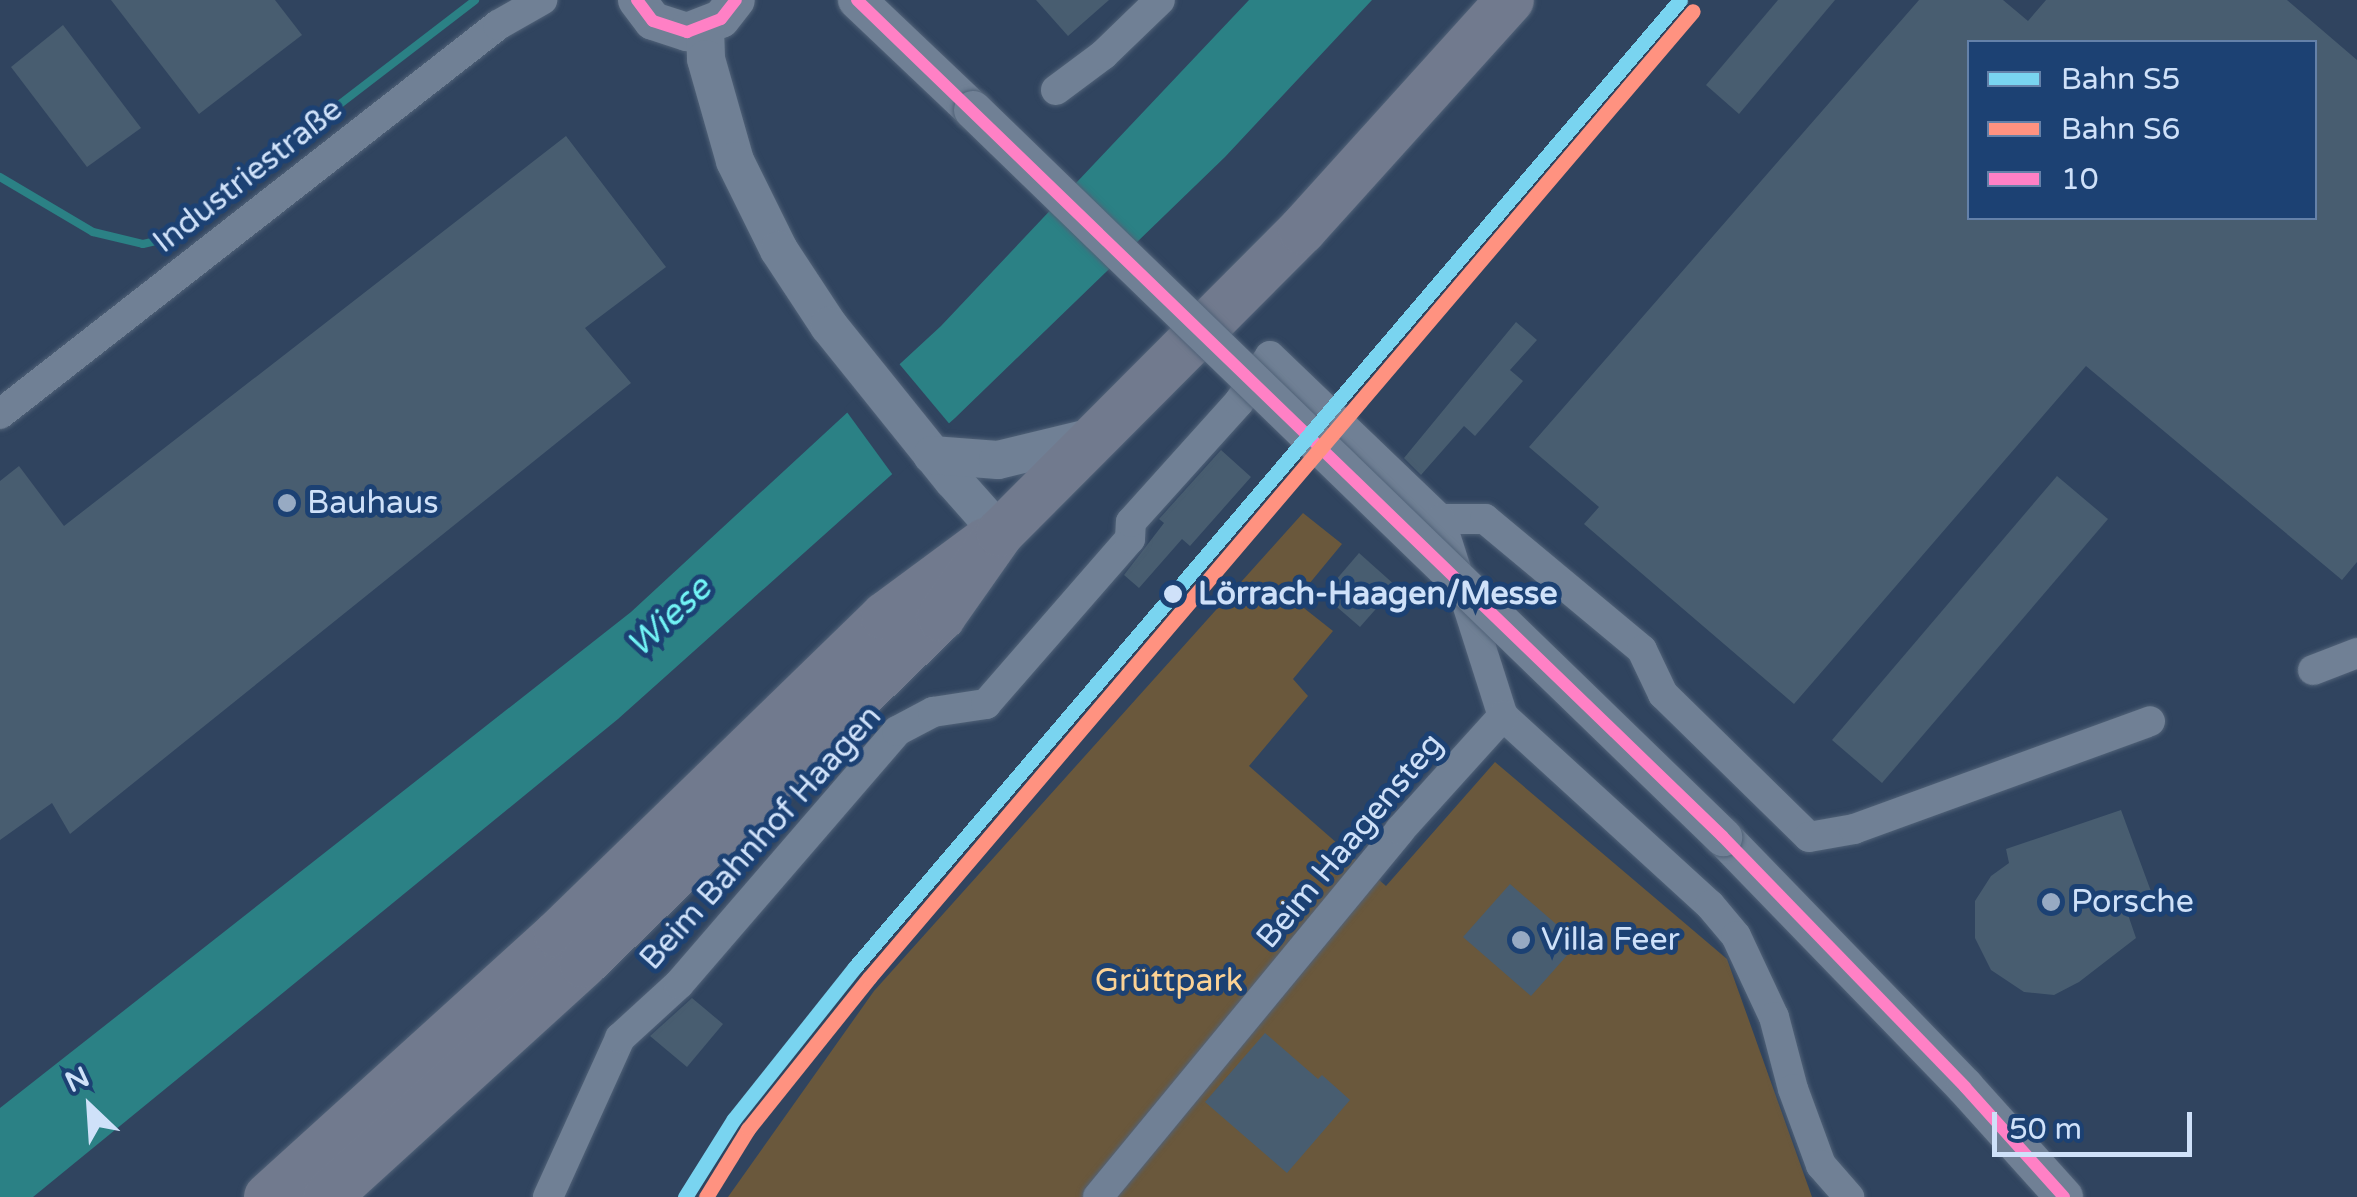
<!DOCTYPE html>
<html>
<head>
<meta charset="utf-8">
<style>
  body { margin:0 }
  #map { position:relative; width:2357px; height:1197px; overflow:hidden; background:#30445f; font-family:"Varela Round",sans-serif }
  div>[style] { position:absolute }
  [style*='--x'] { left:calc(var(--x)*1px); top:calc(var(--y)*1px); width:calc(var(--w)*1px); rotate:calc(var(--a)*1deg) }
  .green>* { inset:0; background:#6a583c }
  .water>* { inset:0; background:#2b8185 }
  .pier>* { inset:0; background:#30445f }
  .stream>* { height:8px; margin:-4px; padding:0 4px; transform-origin:4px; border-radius:4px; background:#2b8185 }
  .building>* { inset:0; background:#485d70 }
  .roads { filter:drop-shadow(0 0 2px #516278) drop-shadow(0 0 2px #516278) }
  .minor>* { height:30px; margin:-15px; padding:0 15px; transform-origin:15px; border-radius:15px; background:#708095 }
  .tertiary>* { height:38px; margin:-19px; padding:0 19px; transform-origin:19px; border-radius:19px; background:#708095 }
  .primary>* { height:48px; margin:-24px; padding:0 24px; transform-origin:24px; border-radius:24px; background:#717a8e }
  .bridges { filter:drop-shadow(0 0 2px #516278) drop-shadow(0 0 2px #516278) }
  .tertiary-bridge>* { height:38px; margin:-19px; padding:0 19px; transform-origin:19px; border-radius:19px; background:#708095 }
  .bus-1>* { height:12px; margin:-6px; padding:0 6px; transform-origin:6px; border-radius:6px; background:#ff80c5 }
  .rail-1>* { height:15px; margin:-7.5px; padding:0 7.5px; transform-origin:7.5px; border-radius:7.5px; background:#79d4f0 }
  .rail-2>* { height:15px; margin:-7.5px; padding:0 7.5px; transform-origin:7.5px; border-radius:7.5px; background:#ff9280 }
  .dots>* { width:28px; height:28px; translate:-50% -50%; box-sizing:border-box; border:5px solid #1c4173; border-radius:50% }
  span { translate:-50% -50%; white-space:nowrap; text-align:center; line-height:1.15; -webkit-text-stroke:10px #1c4173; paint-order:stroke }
  .street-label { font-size:32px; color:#cfe1f9 }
  .poi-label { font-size:32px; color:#cfe1f9 }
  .left { translate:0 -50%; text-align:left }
  .stop-label { font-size:32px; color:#cfe1f9; font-weight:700 }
  .park-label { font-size:32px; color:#fcd294 }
  .water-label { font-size:35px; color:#71f3f5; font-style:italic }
  .legend { position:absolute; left:1967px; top:40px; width:350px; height:180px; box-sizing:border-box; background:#1c4173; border:2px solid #6481a9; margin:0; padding:12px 18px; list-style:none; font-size:30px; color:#cfe1f9 }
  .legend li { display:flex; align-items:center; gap:20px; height:50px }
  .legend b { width:50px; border:2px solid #6481a9 }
  .north { position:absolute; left:40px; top:1057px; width:100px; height:100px; -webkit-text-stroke:8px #1c4173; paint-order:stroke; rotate:335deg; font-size:28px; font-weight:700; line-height:40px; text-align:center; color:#cfe1f9 }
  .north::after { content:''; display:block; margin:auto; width:35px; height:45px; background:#cfe1f9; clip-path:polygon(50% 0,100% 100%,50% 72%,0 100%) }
  .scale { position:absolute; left:1992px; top:1112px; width:200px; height:45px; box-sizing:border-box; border:5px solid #cfe1f9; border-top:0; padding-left:12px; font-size:30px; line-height:35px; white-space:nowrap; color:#cfe1f9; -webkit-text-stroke:8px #1c4173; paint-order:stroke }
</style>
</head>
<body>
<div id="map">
  <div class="green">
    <i style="clip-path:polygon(1303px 513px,1342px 544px,1295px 601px,1333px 631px,1293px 679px,1308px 696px,1249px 766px,1386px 886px,1495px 762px,1727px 959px,1812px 1197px,728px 1197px,874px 991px)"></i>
  </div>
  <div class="water">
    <i style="clip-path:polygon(1249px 0,1372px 0,1225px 157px,955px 418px,618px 719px,33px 1197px,0 1197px,0 1108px,631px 612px,941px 326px)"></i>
  </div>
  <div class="pier">
    <i style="clip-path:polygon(896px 360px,952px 427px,895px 478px,844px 408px)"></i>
  </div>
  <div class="stream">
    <i style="--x:0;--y:177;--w:108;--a:30.6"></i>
    <i style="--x:93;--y:232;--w:51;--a:13.5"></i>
    <i style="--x:143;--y:244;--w:22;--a:-13"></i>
    <i style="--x:164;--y:239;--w:392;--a:-37.5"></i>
  </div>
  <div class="building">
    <i style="clip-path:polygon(111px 0,275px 0,302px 35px,199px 114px)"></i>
    <i style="clip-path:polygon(1036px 0,1109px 0,1068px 36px)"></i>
    <i style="clip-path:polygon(1778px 0,1835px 0,1739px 114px,1706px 85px)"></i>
    <i style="clip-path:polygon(evenodd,1919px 0,2003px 0,2028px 21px,2046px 0,2287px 0,2357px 60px,2357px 562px,2342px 580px,2086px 366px,1794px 704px,1584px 524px,1599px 507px,1529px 447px,1919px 0,1970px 42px,2314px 42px,2314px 218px,1970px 218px,1970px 42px)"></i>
    <i style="clip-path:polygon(63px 25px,141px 128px,87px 167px,11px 67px)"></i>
    <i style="clip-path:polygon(566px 136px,666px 267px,585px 328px,631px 383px,70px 834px,52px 803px,0 840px,0 481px,19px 466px,64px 526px)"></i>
    <i style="clip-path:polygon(1516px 322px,1537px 340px,1510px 370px,1523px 381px,1475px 436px,1464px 426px,1421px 475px,1404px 458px)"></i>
    <i style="clip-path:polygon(1221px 450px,1251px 477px,1190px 546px,1182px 539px,1139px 588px,1124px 575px,1164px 523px,1159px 519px)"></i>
    <i style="clip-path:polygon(2057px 476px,2108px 519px,1882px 783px,1832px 740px)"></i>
    <i style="clip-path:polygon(1359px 553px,1396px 586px,1360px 627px,1323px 595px)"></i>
    <i style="clip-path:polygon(2121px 810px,2152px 894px,2124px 903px,2136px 938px,2079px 982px,2054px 995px,2024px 992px,1991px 970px,1975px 938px,1975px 901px,1991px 876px,2009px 863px,2006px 849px)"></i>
    <i style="clip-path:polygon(1510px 884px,1578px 943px,1531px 996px,1463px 937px)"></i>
    <i style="clip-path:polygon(692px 998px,723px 1024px,687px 1067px,650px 1036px)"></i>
    <i style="clip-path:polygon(1265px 1033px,1318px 1079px,1322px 1075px,1350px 1100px,1287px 1173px,1205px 1102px)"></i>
  </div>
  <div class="roads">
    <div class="minor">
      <i style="--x:1056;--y:90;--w:59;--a:-36.7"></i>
      <i style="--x:1103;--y:55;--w:79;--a:-44"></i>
      <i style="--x:0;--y:414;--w:632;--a:-37.99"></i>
      <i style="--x:498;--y:25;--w:51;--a:-29.6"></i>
      <i style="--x:1440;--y:519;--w:45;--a:0"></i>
      <i style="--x:1485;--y:519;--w:204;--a:39.8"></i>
      <i style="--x:1642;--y:650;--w:49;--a:64.5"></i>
      <i style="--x:1663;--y:694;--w:204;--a:44.4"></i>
      <i style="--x:1809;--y:837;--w:46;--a:-10.1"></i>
      <i style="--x:1854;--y:829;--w:315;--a:-20"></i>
      <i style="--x:2313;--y:670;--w:47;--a:-21.1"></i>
      <i style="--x:548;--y:1197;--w:175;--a:-65.6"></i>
      <i style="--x:620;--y:1038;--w:80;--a:-42.5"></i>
      <i style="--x:679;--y:984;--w:334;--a:-49.2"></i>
      <i style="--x:897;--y:731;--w:41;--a:-27.8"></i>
      <i style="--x:933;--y:712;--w:54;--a:-8.6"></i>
      <i style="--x:986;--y:704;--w:219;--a:-48.9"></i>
      <i style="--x:1130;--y:539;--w:17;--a:-87"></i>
      <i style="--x:1131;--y:522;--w:161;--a:-48"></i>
      <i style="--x:1239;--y:402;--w:55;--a:-56"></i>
      <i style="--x:1270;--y:356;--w:236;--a:43.8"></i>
      <i style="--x:1440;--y:519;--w:207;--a:72.3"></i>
      <i style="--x:1503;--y:716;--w:280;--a:42.4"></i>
      <i style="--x:1710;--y:905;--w:40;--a:50"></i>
      <i style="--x:1736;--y:936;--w:89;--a:64.9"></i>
      <i style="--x:1774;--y:1017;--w:74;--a:75.2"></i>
      <i style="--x:1793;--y:1089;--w:81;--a:69.8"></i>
      <i style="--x:1821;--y:1165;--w:43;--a:48.8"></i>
      <i style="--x:1098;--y:1197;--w:475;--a:-50.5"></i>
      <i style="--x:1400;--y:830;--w:154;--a:-47.9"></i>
    </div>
    <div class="tertiary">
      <i style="--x:637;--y:0;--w:26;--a:53"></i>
      <i style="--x:653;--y:21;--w:36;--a:18"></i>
      <i style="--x:687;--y:32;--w:36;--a:-21"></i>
      <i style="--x:721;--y:19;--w:24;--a:-52"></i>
      <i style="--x:857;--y:0;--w:160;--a:43.5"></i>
      <i style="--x:705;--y:29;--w:30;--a:88"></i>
      <i style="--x:706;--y:59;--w:106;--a:74.1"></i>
      <i style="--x:735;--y:161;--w:99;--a:63.7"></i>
      <i style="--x:779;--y:250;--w:91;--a:56.7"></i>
      <i style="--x:829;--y:326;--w:198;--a:51.2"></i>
      <i style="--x:953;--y:480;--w:71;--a:48.4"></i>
      <i style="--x:932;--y:455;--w:66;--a:4.3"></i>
      <i style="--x:998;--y:460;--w:102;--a:-13.6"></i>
      <i style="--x:1723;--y:837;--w:348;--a:45.9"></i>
      <i style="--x:1965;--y:1087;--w:148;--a:48"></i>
    </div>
    <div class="primary">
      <i style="--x:268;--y:1197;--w:391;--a:-42.2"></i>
      <i style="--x:558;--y:934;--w:456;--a:-44.2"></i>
      <i style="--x:885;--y:616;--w:124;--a:-36.5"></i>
      <i style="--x:327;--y:1197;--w:346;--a:-42.3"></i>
      <i style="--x:583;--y:964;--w:499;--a:-44.1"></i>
      <i style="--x:941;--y:617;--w:103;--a:-54.9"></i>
      <i style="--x:1000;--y:533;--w:428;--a:-45.1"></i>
      <i style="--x:1302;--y:230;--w:310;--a:-47.9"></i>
    </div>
  </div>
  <div class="bridges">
    <div class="tertiary-bridge">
      <i style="--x:973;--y:110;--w:1045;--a:44.11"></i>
    </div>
  </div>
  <div class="bus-1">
    <i style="--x:637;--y:0;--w:26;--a:53"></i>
    <i style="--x:653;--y:21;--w:36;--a:18"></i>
    <i style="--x:687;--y:32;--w:36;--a:-21"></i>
    <i style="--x:721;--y:19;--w:24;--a:-52"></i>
    <i style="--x:857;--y:0;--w:1204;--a:44.02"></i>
    <i style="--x:1723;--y:837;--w:348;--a:45.9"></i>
    <i style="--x:1965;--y:1087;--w:148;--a:48"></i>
  </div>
  <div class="rail-1">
    <i style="--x:685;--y:1197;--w:92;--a:-57.9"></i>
    <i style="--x:734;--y:1119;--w:194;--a:-51.5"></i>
    <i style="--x:855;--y:967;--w:1271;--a:-49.53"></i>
  </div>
  <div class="rail-2">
    <i style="--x:706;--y:1197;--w:80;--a:-58.3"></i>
    <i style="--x:748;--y:1129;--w:193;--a:-51.3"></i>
    <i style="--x:869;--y:978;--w:1270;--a:-49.57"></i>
  </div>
  <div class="dots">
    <i style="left:287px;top:503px;background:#97aac3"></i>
    <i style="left:1173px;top:594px;background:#cfe1f9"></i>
    <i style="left:2051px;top:902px;background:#97aac3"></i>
    <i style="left:1521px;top:940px;background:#97aac3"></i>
  </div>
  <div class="street-label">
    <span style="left:248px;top:176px;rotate:-38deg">Industriestraße</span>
    <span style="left:761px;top:838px;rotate:-48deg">Beim Bahnhof Haagen</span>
    <span style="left:1350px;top:841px;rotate:-50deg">Beim Haagensteg</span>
  </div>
  <div class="poi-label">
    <span class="left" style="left:307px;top:503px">Bauhaus</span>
    <span class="left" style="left:2071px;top:902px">Porsche</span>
    <span class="left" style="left:1541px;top:940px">Villa Feer</span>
  </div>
  <div class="stop-label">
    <span class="left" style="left:1198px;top:594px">Lörrach-Haagen/Messe</span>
  </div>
  <div class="park-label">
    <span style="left:1169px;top:981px">Grüttpark</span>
  </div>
  <div class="water-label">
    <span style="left:669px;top:617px;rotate:-43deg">Wiese</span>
  </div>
  <ul class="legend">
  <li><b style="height:12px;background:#79d4f0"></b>Bahn S5</li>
  <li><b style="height:12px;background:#ff9280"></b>Bahn S6</li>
  <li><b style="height:12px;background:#ff80c5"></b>10</li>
  </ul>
  <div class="north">N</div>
  <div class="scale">50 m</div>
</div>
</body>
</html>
